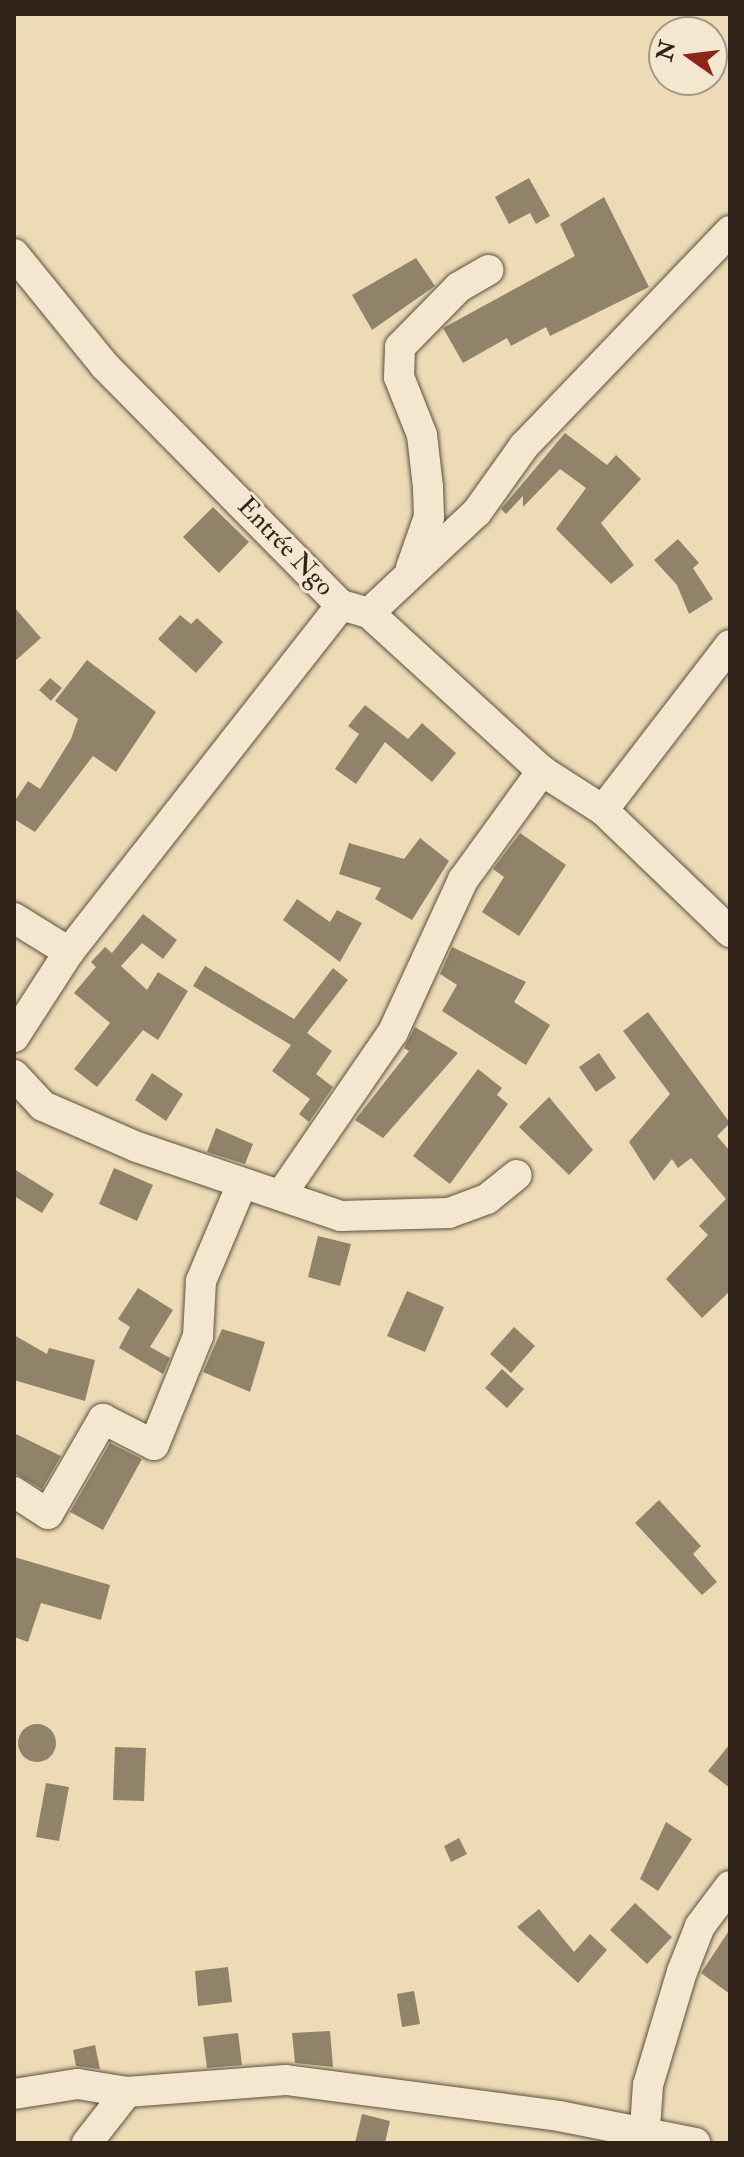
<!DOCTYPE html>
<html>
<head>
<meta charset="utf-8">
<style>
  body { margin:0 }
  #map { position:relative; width:744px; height:2157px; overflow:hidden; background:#ecdbb5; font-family:"IM FELL Double Pica",serif }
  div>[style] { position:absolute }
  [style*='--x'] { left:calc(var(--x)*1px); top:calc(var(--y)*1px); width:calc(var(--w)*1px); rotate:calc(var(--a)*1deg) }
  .building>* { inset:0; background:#91836a }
  .round { border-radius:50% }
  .roads { filter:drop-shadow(0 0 2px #5e5140) drop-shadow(0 0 2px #5e5140) }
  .minor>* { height:30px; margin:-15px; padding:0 15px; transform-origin:15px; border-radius:15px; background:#f3e8cf }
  span { translate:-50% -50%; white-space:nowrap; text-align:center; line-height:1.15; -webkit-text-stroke:6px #f3e8cf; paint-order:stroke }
  .street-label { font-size:26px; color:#2f2319 }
  .frame { position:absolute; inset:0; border:16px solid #2f2319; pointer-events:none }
  .north { position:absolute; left:648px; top:16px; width:80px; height:80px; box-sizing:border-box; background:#f3e8cf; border:2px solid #a59986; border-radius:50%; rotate:284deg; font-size:22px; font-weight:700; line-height:32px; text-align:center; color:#2f2319 }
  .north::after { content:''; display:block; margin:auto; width:28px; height:36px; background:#8f2418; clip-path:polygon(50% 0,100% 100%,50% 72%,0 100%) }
</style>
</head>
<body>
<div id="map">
  <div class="building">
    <i style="clip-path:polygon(529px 178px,550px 216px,536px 224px,530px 213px,509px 224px,495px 197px)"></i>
    <i style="clip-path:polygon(604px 197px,649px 287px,550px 336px,546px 327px,511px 346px,507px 338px,463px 363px,443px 328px,575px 256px,560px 224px)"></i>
    <i style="clip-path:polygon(416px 258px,435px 286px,372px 330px,352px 295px)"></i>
    <i style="clip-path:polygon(565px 433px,607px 465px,616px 455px,641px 479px,601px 523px,634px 565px,611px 584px,556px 529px,586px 488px,560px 469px,523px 507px,523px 496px,506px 514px,501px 509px)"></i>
    <i style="clip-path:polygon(213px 507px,249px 542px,219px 573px,183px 537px)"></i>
    <i style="clip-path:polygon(678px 539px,699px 563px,693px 568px,713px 599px,689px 614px,677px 585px,654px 560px)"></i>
    <i style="clip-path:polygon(14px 607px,41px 638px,14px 662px)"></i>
    <i style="clip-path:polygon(180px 615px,191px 624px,197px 618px,223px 642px,196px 673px,158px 639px)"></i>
    <i style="clip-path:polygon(87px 660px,156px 712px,116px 772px,93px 756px,35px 832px,14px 819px,14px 802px,28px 781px,40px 789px,71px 739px,78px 719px,55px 701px)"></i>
    <i style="clip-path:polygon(50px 678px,62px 688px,51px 701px,39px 690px)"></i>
    <i style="clip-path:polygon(365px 705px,408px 739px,422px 723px,456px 753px,432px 782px,385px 742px,356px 784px,335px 769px,359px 734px,348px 726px)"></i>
    <i style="clip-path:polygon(520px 833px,566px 865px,519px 936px,482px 912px,504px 877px,493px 869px)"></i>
    <i style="clip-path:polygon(420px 838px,449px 861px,412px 920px,375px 899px,381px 888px,339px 874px,349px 843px,404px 859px)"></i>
    <i style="clip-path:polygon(297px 899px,330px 922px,337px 910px,362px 923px,340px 962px,283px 920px)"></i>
    <i style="clip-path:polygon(143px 914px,177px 940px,163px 959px,142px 943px,121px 966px,147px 990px,158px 972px,188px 991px,158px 1040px,143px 1030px,97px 1087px,74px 1069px,110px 1023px,74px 993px,96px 967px,91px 962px,105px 947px,112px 953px)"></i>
    <i style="clip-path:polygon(452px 947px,526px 982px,514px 1002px,550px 1025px,526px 1065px,442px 1011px,457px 985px,440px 974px)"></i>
    <i style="clip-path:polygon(205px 966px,294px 1019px,333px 968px,348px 980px,307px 1033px,332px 1051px,316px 1074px,333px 1087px,309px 1122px,299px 1114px,310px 1099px,272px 1071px,291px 1045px,193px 986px)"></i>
    <i style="clip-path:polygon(648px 1012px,730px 1123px,717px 1136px,730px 1151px,730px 1291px,702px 1318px,666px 1279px,708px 1235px,699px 1226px,726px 1199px,691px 1158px,678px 1168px,672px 1159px,654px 1181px,629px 1142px,670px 1094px,623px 1031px)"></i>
    <i style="clip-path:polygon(415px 1027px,458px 1053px,383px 1138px,355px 1120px,409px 1051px,404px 1048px)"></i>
    <i style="clip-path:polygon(599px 1053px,616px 1078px,596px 1092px,579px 1067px)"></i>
    <i style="clip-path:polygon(478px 1069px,502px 1088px,497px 1095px,508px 1104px,450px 1184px,413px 1156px)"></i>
    <i style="clip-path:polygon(152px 1073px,183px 1094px,166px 1121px,135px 1100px)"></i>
    <i style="clip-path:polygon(549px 1097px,593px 1150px,569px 1175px,519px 1127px)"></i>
    <i style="clip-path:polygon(216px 1128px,253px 1144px,245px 1164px,207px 1152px)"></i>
    <i style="clip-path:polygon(114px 1168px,153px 1185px,137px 1221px,99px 1204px)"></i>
    <i style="clip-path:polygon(14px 1169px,54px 1194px,42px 1213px,14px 1196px)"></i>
    <i style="clip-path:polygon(318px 1236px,351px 1244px,340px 1286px,308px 1277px)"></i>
    <i style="clip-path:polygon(138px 1288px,173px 1310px,150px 1347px,170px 1358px,163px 1374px,119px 1348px,130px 1327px,118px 1319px)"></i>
    <i style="clip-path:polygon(407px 1291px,444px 1307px,425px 1352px,387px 1336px)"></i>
    <i style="clip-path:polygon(514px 1327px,535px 1346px,511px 1373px,490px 1354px)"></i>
    <i style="clip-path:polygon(222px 1329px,265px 1342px,250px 1392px,203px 1372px)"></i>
    <i style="clip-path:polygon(14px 1335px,47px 1354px,49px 1348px,95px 1360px,85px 1401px,14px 1380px)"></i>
    <i style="clip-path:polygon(502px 1369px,524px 1389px,507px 1408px,485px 1388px)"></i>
    <i style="clip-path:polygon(14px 1433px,61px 1456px,42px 1489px,14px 1473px)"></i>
    <i style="clip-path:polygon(110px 1443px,142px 1459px,103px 1530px,70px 1512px)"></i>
    <i style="clip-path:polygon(659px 1500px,701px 1546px,693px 1554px,717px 1582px,702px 1595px,635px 1523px)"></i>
    <i style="clip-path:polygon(14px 1557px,110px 1585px,101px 1620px,41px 1603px,28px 1642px,14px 1637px)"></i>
    <i class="round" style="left:18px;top:1724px;width:38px;height:38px"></i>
    <i style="clip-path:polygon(730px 1744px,730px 1788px,708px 1771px)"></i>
    <i style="clip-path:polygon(115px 1747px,146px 1748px,144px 1801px,113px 1800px)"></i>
    <i style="clip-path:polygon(46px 1783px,69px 1787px,59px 1841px,36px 1837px)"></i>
    <i style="clip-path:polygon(666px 1822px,692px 1839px,658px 1891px,640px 1879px)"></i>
    <i style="clip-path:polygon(459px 1838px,467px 1854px,451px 1862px,444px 1846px)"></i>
    <i style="clip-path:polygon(635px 1903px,672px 1937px,647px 1964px,610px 1930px)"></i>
    <i style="clip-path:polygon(539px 1909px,574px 1952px,590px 1934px,607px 1950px,578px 1983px,517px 1927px)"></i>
    <i style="clip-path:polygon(730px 1929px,730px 1994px,701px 1973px)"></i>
    <i style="clip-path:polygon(228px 1967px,232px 2002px,198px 2006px,195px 1971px)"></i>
    <i style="clip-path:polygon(414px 1991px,420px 2024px,402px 2027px,397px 1994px)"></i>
    <i style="clip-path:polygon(330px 2031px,333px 2067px,295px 2063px,292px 2033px)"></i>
    <i style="clip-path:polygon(238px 2033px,242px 2065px,207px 2068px,203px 2037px)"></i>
    <i style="clip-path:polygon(95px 2045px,100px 2069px,76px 2066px,73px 2050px)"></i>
    <i style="clip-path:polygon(362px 2114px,390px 2121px,385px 2143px,355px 2143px)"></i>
  </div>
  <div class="roads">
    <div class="minor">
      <i style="--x:14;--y:254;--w:144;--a:50.9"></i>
      <i style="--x:105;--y:366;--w:336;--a:45.4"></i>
      <i style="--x:341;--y:605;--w:29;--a:16"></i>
      <i style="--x:369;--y:613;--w:234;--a:42.4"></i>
      <i style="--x:542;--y:771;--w:72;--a:32.6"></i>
      <i style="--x:603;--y:810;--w:176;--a:43.8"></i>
      <i style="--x:411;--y:568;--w:54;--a:-70.6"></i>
      <i style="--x:429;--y:517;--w:30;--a:-92"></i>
      <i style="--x:428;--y:487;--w:52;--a:-96.6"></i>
      <i style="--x:422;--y:435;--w:62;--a:-111.6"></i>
      <i style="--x:399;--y:377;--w:30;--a:-88"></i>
      <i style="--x:400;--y:347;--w:84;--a:-45.5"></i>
      <i style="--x:459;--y:287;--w:34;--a:-30"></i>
      <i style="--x:369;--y:613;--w:148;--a:-43.1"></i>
      <i style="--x:477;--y:512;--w:81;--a:-54.5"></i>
      <i style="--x:524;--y:446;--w:298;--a:-46.2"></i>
      <i style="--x:603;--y:810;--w:208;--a:-52.4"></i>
      <i style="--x:14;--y:918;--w:65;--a:31.7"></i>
      <i style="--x:14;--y:1037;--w:101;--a:-57.1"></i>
      <i style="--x:69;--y:952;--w:441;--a:-51.9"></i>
      <i style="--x:14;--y:1075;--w:42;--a:46.9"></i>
      <i style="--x:43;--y:1106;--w:103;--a:23.6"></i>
      <i style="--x:137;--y:1147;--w:215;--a:18.7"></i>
      <i style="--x:341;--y:1216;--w:108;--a:-1.6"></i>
      <i style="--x:449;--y:1213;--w:40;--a:-20.2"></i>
      <i style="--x:487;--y:1199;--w:38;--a:-39"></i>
      <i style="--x:283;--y:1192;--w:194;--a:-55.5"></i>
      <i style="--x:393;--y:1032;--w:167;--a:-65.3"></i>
      <i style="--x:463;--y:880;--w:135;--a:-54.1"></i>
      <i style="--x:14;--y:1492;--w:40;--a:32.9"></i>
      <i style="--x:48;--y:1514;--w:110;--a:-59.9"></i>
      <i style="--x:103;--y:1419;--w:57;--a:27"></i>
      <i style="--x:154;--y:1445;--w:118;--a:-68"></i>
      <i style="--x:198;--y:1336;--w:55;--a:-86.9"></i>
      <i style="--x:201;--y:1281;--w:105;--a:-67.1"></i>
      <i style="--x:14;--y:2094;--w:65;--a:-8.9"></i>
      <i style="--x:78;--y:2084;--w:50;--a:9.3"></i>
      <i style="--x:127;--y:2092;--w:159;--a:-4.3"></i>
      <i style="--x:286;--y:2080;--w:275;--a:7.5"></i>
      <i style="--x:559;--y:2116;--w:139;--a:11.2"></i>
      <i style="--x:87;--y:2143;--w:65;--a:-51.9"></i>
      <i style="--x:644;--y:2143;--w:58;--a:-86.1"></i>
      <i style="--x:648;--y:2085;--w:118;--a:-73.3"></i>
      <i style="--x:682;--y:1972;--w:49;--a:-68.6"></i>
      <i style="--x:700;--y:1926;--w:50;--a:-53.1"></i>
    </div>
  </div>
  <div class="street-label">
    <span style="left:285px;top:547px;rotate:46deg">Entrée Ngo</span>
  </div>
  <div class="frame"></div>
  <div class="north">N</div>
</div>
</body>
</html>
